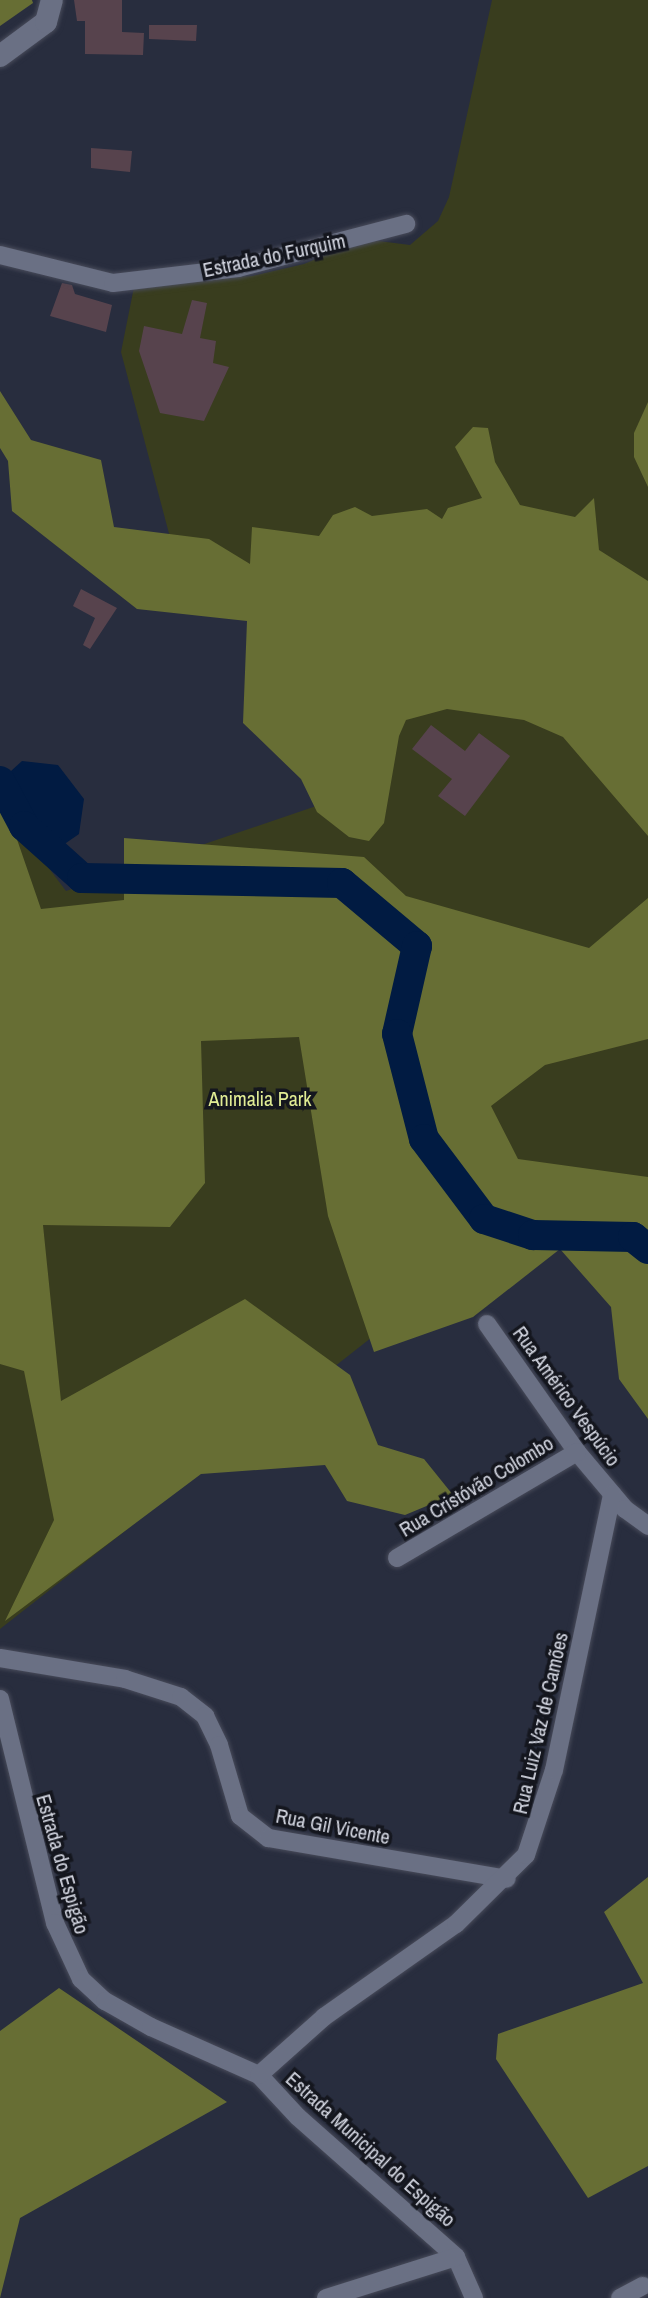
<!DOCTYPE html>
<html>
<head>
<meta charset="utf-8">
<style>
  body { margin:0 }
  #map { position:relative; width:648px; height:2298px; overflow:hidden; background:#282d3e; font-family:"Archivo Narrow",sans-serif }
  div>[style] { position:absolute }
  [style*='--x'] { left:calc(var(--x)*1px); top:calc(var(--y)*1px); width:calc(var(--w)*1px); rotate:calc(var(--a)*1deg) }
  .green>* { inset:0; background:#393d1e }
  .forest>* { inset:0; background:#676e34 }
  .water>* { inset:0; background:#011b42 }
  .river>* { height:30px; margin:-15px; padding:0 15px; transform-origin:15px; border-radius:15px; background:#011b42 }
  .building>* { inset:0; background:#57434d }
  .roads { filter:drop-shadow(0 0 2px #484b5a) drop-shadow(0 0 2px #484b5a) }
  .minor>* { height:18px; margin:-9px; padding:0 9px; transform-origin:9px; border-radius:9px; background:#6a7084 }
  .tertiary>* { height:22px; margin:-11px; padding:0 11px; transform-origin:11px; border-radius:11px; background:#6a7084 }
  span { translate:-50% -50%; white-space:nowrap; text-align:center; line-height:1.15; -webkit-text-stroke:7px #14161e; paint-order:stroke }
  .street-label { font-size:20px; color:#d4d7e2 }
  .park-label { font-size:20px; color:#e1ec94 }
</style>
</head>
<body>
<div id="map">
  <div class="green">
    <i style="clip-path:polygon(492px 0,648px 0,648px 1257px,567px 1216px,427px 1294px,0 1629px,0 803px,66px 891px,328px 802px,264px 612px,181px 579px,121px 352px,135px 282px,252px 276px,304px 264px,363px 239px,410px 245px,438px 221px,449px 197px)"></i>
  </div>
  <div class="forest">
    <i style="clip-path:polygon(0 0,32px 0,33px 3px,0 26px)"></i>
    <i style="clip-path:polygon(0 391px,31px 440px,101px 460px,114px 527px,209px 539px,250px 564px,252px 527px,319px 536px,333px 515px,355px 507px,372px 516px,427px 509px,442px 519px,448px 508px,482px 498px,455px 447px,473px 427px,488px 428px,495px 462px,520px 505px,575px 517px,594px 498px,599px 550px,648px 581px,648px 836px,563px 737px,524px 720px,447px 709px,406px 720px,399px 736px,384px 823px,369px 841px,349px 837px,317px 812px,301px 779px,243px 723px,247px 621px,137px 609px,12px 511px,8px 461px,0 448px)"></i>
    <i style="clip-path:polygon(648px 402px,648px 487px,634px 457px,634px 433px)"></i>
    <i style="clip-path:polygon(0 790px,41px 909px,124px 900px,124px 838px,364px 857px,406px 896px,589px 948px,648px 898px,648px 1039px,545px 1065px,491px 1106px,518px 1159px,648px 1177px,648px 1419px,619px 1379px,611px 1307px,560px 1249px,473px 1317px,374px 1352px,328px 1216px,299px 1037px,201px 1041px,205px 1183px,170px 1227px,43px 1225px,61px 1401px,245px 1299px,350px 1375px,378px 1445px,424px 1459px,453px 1495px,405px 1515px,347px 1501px,325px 1465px,201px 1474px,5px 1621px,54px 1520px,24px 1371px,0 1364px)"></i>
    <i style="clip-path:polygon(648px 1877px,648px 2166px,588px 2198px,496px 2059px,498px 2034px,643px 1983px,604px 1912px)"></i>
    <i style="clip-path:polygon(59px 1988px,227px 2102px,20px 2218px,0 2298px,0 2031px)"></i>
  </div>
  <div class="water">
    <i style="clip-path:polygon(22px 761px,58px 765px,84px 799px,79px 834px,53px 852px,24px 826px,0 781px)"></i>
  </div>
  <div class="river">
    <i style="--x:0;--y:781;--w:51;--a:61.9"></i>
    <i style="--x:24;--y:826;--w:78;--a:41.9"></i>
    <i style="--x:82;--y:878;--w:260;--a:1.1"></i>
    <i style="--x:342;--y:883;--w:98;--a:40"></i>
    <i style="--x:417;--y:946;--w:90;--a:102.8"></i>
    <i style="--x:397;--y:1034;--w:108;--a:75.6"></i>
    <i style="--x:424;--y:1139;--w:100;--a:53.1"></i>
    <i style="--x:484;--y:1219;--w:52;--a:18.1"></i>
    <i style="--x:533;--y:1235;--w:100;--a:1.1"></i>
    <i style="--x:633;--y:1237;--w:19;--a:39"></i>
  </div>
  <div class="building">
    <i style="clip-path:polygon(74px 0,122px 0,122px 32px,144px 33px,143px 55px,85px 54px,85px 21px,77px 21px)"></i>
    <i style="clip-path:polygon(149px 25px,197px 25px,196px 41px,149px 39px)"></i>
    <i style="clip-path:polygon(91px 148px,132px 151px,130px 172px,91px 168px)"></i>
    <i style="clip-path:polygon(62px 283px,72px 285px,75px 294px,112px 305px,106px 332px,50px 316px)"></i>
    <i style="clip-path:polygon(192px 300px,207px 303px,200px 338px,216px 341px,213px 363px,229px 367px,204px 421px,160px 413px,139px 351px,144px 326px,182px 334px)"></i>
    <i style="clip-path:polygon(81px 589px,117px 608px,90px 649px,83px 645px,95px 618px,73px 606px)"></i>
    <i style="clip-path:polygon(431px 725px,465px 751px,479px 733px,510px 756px,465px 816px,438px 796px,452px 779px,412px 749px)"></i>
  </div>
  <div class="roads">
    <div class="minor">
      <i style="--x:0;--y:255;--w:116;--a:13.9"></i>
      <i style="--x:113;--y:283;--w:126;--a:-6.8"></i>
      <i style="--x:238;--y:268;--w:174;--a:-14.7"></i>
      <i style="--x:487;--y:1324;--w:156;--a:54.9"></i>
      <i style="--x:577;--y:1452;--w:75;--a:49.9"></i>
      <i style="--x:625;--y:1509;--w:29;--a:36"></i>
      <i style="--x:397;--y:1558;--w:209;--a:-30.5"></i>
      <i style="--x:0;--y:1658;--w:127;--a:9.5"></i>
      <i style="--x:125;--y:1679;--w:59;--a:17.8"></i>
      <i style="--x:181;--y:1697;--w:31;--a:38"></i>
      <i style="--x:205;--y:1716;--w:32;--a:64"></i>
      <i style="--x:219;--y:1745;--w:74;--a:73.5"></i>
      <i style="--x:240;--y:1816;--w:36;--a:38"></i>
      <i style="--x:268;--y:1838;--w:242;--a:9.7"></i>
      <i style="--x:0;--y:1699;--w:231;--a:76.2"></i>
      <i style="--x:55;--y:1923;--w:62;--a:65.1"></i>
      <i style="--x:81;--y:1979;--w:33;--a:43"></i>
      <i style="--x:105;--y:2001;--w:53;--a:29.5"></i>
      <i style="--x:151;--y:2027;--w:118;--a:24"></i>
      <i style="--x:259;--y:2075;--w:57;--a:47.1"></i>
      <i style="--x:298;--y:2117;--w:211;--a:41.5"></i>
      <i style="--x:456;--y:2257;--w:45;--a:66.3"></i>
      <i style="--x:259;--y:2075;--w:87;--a:-41.7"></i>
      <i style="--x:324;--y:2017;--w:161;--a:-35.2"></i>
      <i style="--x:456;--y:1924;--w:98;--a:-44.6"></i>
      <i style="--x:526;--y:1855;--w:89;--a:-71.8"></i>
      <i style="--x:554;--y:1770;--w:282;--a:-78.1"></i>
      <i style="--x:326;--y:2298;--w:136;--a:-17.5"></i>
      <i style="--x:620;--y:2298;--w:26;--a:-28"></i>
    </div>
    <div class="tertiary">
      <i style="--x:0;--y:56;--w:57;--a:-36.5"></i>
      <i style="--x:46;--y:22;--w:23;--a:-75"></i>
    </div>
  </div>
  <div class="street-label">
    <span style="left:274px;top:255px;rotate:-12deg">Estrada do Furquim</span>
    <span style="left:567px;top:1396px;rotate:54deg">Rua Américo Vespúcio</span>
    <span style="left:476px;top:1486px;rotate:-31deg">Rua Cristóvão Colombo</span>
    <span style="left:540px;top:1723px;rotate:-77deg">Rua Luiz Vaz de Camões</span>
    <span style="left:333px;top:1826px;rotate:11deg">Rua Gil Vicente</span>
    <span style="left:63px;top:1864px;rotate:74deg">Estrada do Espigão</span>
    <span style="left:371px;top:2149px;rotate:42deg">Estrada Municipal do Espigão</span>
  </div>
  <div class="park-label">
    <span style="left:260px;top:1098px">Animalia Park</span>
  </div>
</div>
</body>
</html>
